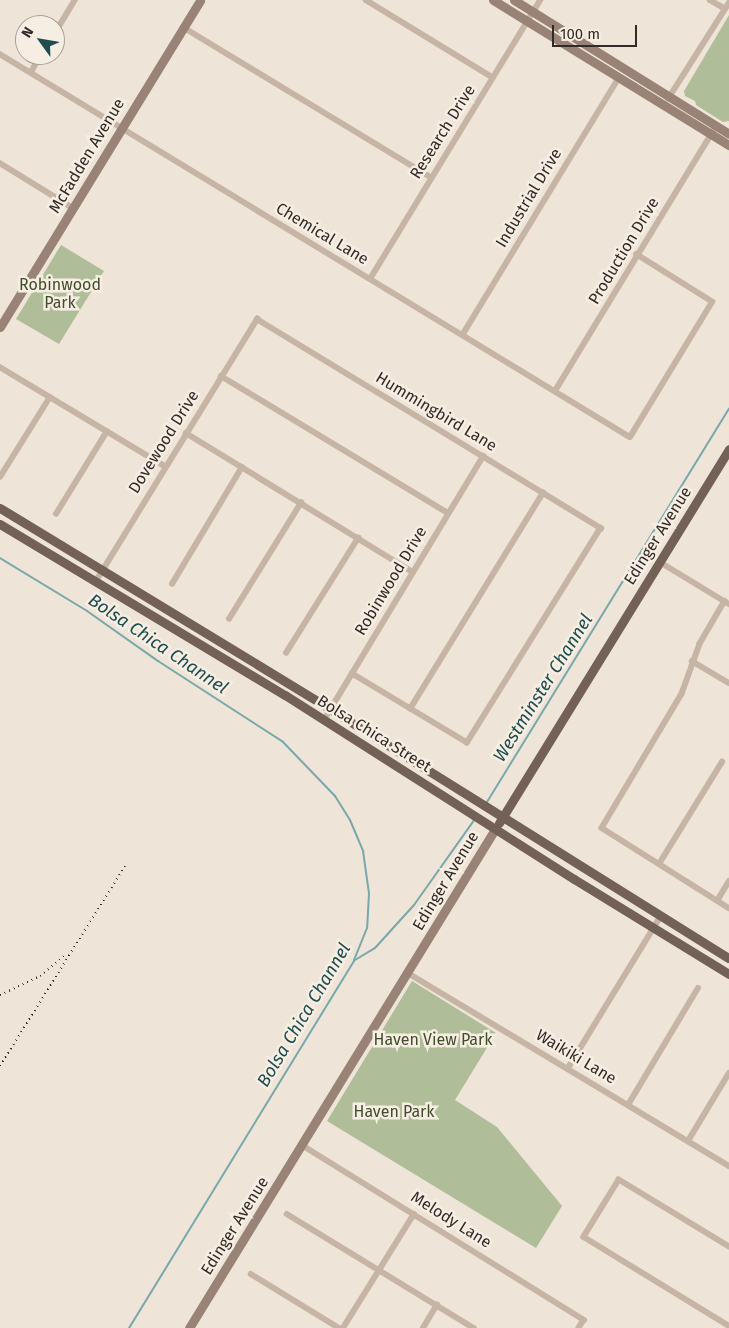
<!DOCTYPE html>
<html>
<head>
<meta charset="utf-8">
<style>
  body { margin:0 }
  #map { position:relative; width:729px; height:1328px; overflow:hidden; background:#efe4d8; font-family:"Fira Sans",sans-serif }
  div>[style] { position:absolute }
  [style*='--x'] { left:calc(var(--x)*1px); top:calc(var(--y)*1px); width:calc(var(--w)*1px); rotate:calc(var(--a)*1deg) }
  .green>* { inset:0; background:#b0bd99 }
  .stream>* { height:2px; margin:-1px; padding:0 1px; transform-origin:1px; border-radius:1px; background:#79a8aa }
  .street>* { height:5.5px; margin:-2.75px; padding:0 2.75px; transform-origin:2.75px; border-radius:2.75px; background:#c6b4a5 }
  .secondary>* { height:9px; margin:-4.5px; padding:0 4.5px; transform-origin:4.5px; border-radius:4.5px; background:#998376 }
  .primary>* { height:9px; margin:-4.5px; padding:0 4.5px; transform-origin:4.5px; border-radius:4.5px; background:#736157 }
  .rail>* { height:2px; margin-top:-1px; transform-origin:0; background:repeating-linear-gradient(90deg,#322a26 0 1px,transparent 0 5px) }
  span { translate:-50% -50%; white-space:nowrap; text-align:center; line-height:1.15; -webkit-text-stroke:5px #f7eee3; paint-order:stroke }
  .street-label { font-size:16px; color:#322a26 }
  .park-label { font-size:16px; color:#414e2b }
  .water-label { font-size:18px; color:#1e4d50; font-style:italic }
  .north { position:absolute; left:15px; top:15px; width:50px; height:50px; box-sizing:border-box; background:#f7eee3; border:1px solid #a8a097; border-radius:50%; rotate:302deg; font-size:14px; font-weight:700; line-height:20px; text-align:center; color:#322a26 }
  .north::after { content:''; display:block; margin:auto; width:18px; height:22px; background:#1e4d50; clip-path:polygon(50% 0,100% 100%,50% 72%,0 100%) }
  .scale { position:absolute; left:552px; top:25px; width:85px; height:22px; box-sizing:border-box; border:2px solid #322a26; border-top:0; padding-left:6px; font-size:15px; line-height:18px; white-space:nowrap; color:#322a26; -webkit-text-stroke:4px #f7eee3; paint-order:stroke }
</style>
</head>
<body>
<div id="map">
  <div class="green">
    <i style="clip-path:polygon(729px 15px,729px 121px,723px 122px,696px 105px,695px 101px,685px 96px,684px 91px)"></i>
    <i style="clip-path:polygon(61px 245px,104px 271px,59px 344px,16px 319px)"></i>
    <i style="clip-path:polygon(412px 981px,496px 1033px,455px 1100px,497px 1127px,562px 1206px,536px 1248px,327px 1121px)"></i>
  </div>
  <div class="stream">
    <i style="--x:0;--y:558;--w:102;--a:31.3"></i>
    <i style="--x:87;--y:611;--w:87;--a:35.2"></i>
    <i style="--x:158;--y:661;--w:149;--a:32.9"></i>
    <i style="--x:283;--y:742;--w:75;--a:46.1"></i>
    <i style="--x:335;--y:796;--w:28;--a:58"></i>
    <i style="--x:350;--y:820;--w:34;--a:67"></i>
    <i style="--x:363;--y:851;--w:42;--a:81.9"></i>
    <i style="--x:369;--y:893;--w:35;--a:93"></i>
    <i style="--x:367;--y:928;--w:35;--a:112"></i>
    <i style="--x:354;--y:961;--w:430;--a:121.5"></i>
    <i style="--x:487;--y:802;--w:462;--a:-58.4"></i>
    <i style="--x:355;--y:960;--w:23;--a:-31"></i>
    <i style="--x:375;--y:948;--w:58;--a:-47.8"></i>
    <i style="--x:414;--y:905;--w:105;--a:-54.7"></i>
  </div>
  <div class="street">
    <i style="--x:366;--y:0;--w:148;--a:31.4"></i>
    <i style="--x:710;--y:0;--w:16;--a:30"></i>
    <i style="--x:183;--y:27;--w:290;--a:31.2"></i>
    <i style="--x:55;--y:33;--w:39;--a:-59"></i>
    <i style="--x:0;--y:54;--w:737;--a:31.3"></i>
    <i style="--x:630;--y:437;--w:158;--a:-58.7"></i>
    <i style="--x:712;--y:302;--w:89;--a:-147.9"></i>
    <i style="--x:31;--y:72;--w:20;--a:-60"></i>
    <i style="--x:668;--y:99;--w:114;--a:-57.6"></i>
    <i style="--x:0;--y:163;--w:86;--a:31.7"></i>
    <i style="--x:370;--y:279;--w:327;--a:-58.6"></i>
    <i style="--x:463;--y:334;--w:301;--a:-58.7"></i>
    <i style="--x:0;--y:367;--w:192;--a:31"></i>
    <i style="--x:221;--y:376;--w:265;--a:31.1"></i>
    <i style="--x:555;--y:391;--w:310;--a:-58.7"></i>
    <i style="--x:186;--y:433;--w:266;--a:31.5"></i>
    <i style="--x:0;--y:477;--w:94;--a:-58"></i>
    <i style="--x:56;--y:514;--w:97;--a:-58.4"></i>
    <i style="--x:660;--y:562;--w:81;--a:31.3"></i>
    <i style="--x:96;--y:581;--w:308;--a:-58.4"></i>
    <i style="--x:257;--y:319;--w:403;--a:31.3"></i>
    <i style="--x:601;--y:528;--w:253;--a:121.9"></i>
    <i style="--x:467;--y:743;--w:134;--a:-149"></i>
    <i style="--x:172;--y:584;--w:136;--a:-59.1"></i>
    <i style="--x:725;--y:601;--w:50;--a:120.2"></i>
    <i style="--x:700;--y:644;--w:53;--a:109.8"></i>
    <i style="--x:682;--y:694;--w:156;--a:120.8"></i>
    <i style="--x:602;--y:828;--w:150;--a:32.2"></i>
    <i style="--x:229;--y:619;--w:137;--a:-58.2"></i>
    <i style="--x:286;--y:653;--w:136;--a:-57.9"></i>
    <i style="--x:692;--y:661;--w:43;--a:30.7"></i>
    <i style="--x:410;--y:709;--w:254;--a:-58.4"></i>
    <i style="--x:324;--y:720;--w:308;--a:-58.9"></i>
    <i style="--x:659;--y:864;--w:120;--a:-58.3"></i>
    <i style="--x:717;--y:901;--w:23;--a:-59"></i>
    <i style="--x:408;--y:973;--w:375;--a:31"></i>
    <i style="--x:568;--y:1068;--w:177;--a:-58.6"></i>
    <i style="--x:628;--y:1105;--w:136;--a:-59.1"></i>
    <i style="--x:688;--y:1141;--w:79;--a:-58.9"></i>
    <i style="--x:302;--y:1145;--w:332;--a:31.8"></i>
    <i style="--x:584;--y:1320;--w:9;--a:122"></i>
    <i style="--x:287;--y:1214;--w:219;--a:31.4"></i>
    <i style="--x:729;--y:1247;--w:129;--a:-148.7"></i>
    <i style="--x:619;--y:1180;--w:67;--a:121.6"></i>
    <i style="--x:584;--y:1237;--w:170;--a:31.5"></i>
    <i style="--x:251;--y:1274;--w:103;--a:31.5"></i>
    <i style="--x:343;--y:1328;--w:134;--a:-58.1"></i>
    <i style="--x:423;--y:1328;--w:27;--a:-59"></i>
  </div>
  <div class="secondary">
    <i style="--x:493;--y:0;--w:277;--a:31.6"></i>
    <i style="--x:514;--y:0;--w:253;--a:31.9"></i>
    <i style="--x:0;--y:327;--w:383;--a:-58.5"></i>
    <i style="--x:189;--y:1328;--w:585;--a:-58.48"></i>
  </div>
  <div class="primary">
    <i style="--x:0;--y:508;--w:386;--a:31.3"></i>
    <i style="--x:330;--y:709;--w:470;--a:32"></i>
    <i style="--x:0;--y:524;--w:332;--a:31"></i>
    <i style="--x:285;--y:695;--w:343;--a:32.5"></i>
    <i style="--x:574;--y:879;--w:182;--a:31.5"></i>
    <i style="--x:499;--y:823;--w:439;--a:-58.4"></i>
  </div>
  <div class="rail">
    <i style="--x:0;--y:995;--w:44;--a:-25.4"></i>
    <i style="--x:40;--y:976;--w:33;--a:-40"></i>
    <i style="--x:0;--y:1066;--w:236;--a:-58"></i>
  </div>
  <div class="street-label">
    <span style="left:443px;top:132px;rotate:-58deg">Research Drive</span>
    <span style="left:87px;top:156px;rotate:-59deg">McFadden Avenue</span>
    <span style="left:529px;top:198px;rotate:-59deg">Industrial Drive</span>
    <span style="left:322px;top:234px;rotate:31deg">Chemical Lane</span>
    <span style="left:624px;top:251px;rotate:-59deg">Production Drive</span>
    <span style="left:436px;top:412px;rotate:31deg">Hummingbird Lane</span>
    <span style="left:164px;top:442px;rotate:-58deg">Dovewood Drive</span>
    <span style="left:658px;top:536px;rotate:-58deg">Edinger Avenue</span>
    <span style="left:391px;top:581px;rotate:-59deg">Robinwood Drive</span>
    <span style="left:374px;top:734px;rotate:32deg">Bolsa Chica Street</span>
    <span style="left:446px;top:881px;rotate:-59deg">Edinger Avenue</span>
    <span style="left:576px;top:1057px;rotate:31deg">Waikiki Lane</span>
    <span style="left:451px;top:1220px;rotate:32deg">Melody Lane</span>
    <span style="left:235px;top:1226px;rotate:-58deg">Edinger Avenue</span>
  </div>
  <div class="park-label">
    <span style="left:60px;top:294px">Robinwood<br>Park</span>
    <span style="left:433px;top:1040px">Haven View Park</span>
    <span style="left:394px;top:1112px">Haven Park</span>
  </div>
  <div class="water-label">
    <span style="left:158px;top:644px;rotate:34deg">Bolsa Chica Channel</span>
    <span style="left:543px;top:688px;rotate:-58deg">Westminster Channel</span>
    <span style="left:304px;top:1015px;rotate:-59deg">Bolsa Chica Channel</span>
  </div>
  <div class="north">N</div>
  <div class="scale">100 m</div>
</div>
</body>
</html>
